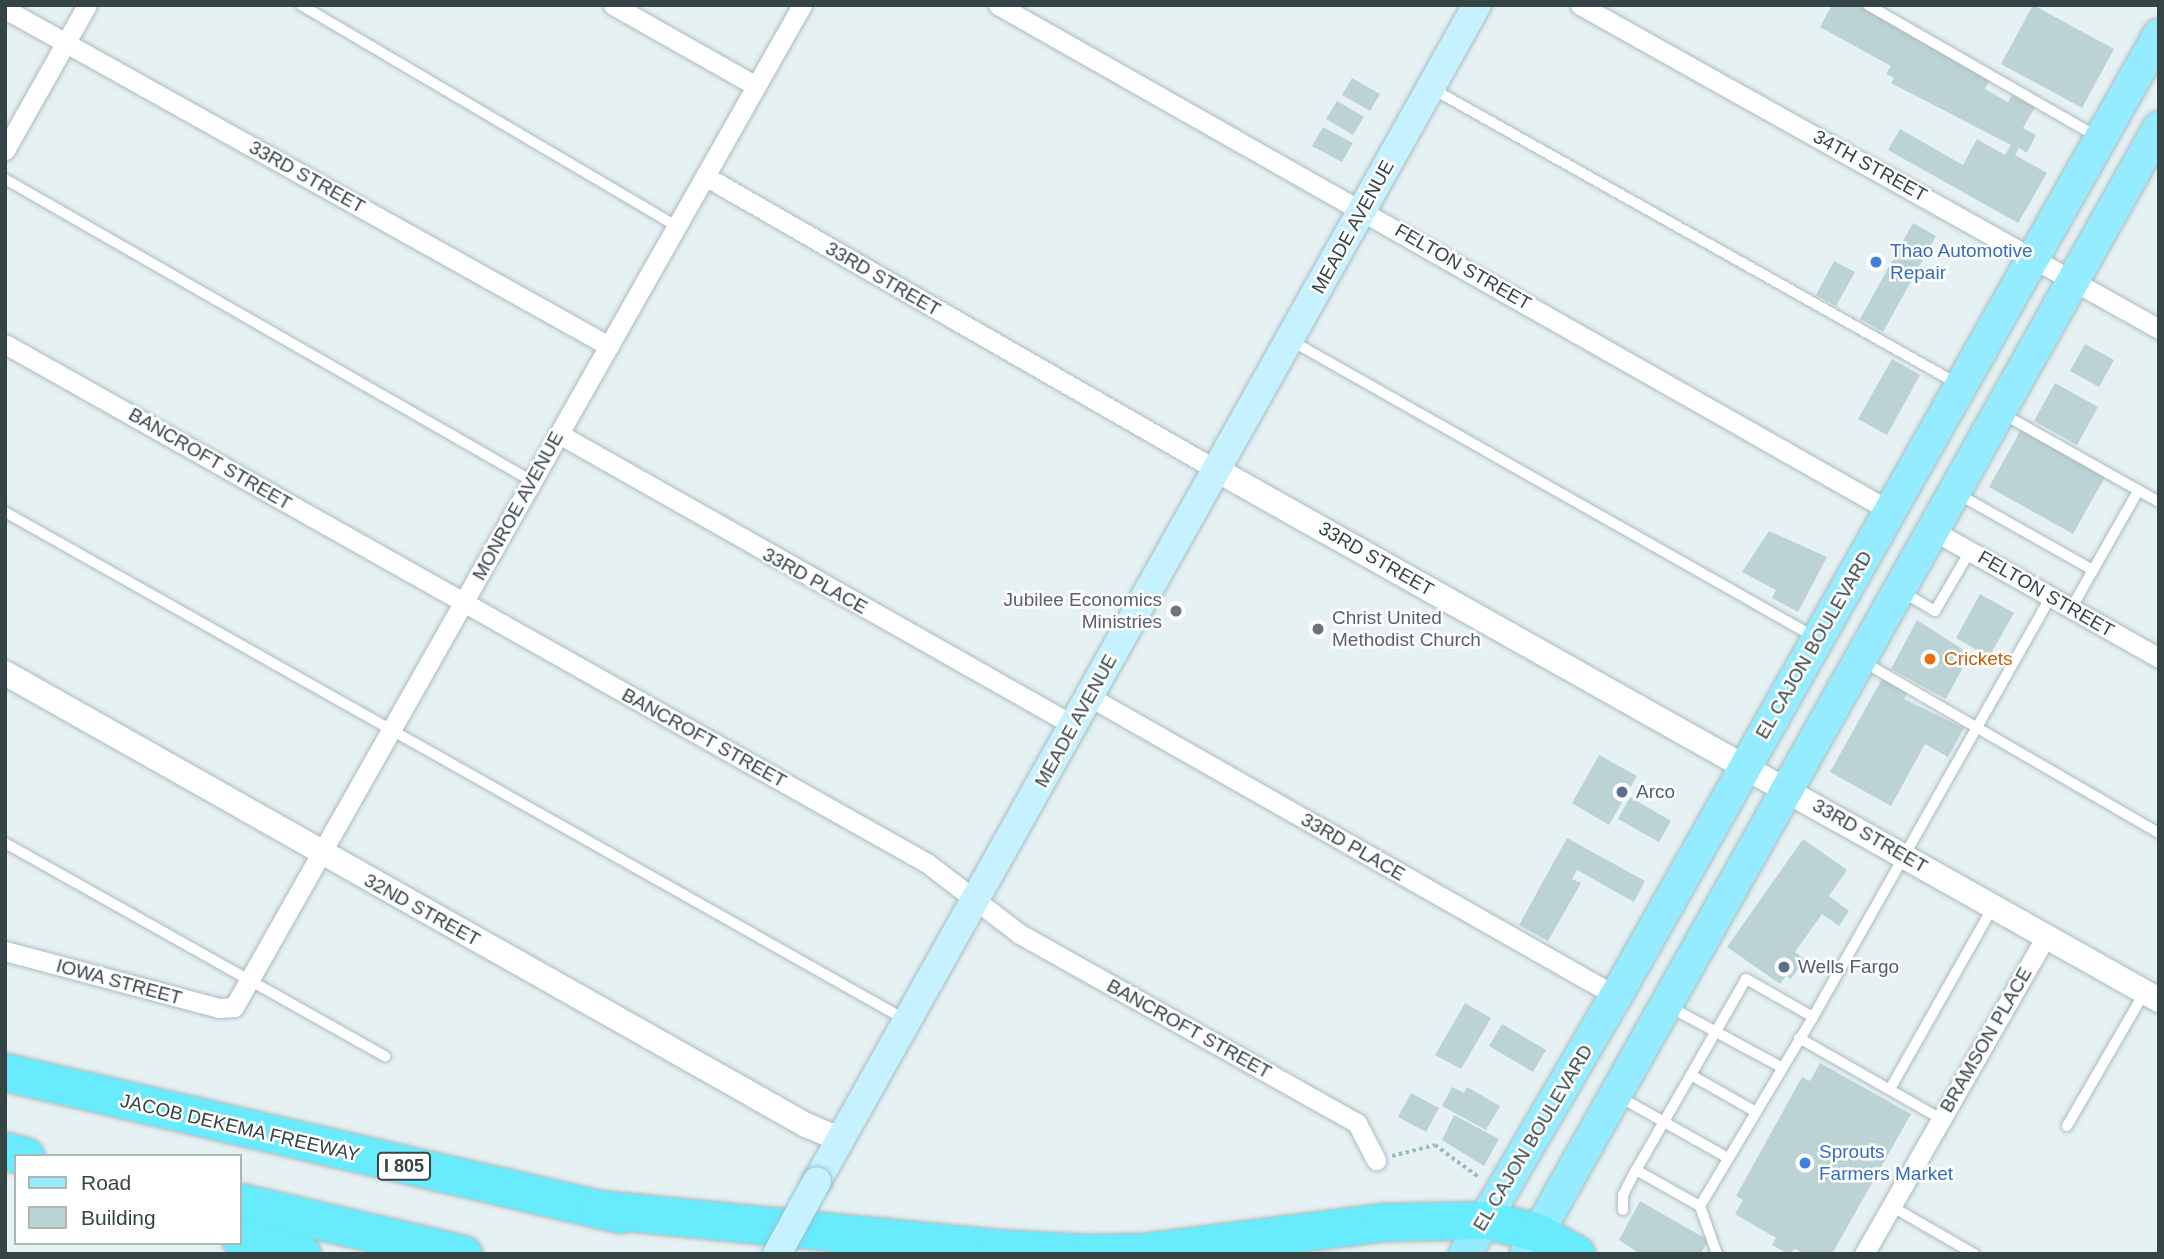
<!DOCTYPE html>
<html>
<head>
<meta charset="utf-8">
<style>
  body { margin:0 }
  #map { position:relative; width:2164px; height:1259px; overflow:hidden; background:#e6f1f3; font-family:Helvetica,sans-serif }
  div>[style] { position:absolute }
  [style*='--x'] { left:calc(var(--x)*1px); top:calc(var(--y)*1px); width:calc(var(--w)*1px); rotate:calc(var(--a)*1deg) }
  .building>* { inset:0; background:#bcd3d5 }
  .path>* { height:3.5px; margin-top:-1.75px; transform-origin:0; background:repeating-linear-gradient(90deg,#9abcc0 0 3.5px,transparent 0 7px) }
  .roads { filter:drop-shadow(0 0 2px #a9bcbf) drop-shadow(0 0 2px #a9bcbf) }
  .service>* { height:10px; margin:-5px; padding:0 5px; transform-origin:5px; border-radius:5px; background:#fff }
  .minor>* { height:19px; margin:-9.5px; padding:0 9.5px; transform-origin:9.5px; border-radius:9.5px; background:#fff }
  .tertiary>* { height:24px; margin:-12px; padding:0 12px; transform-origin:12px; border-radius:12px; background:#fff }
  .secondary>* { height:28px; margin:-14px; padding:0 14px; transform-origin:14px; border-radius:14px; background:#c5f2fe }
  .primary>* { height:32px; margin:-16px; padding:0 16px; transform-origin:16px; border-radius:16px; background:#95ecfe }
  .motorway>* { height:37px; margin:-18.5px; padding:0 18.5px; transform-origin:18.5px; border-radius:18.5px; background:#67ebfd }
  .bridges { filter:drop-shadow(0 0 2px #94c4d0) drop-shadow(0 0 2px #94c4d0) }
  .secondary-bridge>* { height:28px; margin:-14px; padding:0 14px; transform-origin:14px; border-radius:14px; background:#c5f2fe }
  .dots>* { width:19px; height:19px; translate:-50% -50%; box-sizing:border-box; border:4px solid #fff; border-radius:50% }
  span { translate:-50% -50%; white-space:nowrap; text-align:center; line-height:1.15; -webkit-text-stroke:5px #fff; paint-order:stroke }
  .shield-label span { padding:2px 5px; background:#fff; border:2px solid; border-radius:5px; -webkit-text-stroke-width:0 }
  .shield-label { font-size:18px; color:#354546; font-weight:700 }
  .street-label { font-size:19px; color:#354546 }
  .shop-label { font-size:19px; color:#366cbe }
  .left { translate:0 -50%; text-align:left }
  .worship-label { font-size:19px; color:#5b616d }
  .right { translate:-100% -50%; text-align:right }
  .food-label { font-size:19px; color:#c56008 }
  .service-label { font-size:19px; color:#4e5e75 }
  .frame { position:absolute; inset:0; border:7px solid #354546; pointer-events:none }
  .legend { position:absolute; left:14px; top:1154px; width:228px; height:91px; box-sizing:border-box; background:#fff; border:2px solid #aeb5b5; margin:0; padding:9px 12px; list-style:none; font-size:21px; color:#354546 }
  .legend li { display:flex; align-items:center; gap:14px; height:35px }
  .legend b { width:35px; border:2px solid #aeb5b5 }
</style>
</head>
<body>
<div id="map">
  <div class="building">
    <i style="clip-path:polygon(1832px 5px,1859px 5px,1990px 79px,1985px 89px,2008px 102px,2014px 92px,2036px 105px,2023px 128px,2036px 135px,2027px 153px,2019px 148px,2015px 155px,2047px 173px,2018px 223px,1888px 150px,1900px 129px,1963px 165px,1977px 139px,2005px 155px,2011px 145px,1891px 83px,1894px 78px,1886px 74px,1891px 66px,1820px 27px)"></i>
    <i style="clip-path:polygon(2033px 5px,2114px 49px,2082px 108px,2001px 64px)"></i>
    <i style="clip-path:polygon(1352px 78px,1380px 94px,1370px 111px,1342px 95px)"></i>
    <i style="clip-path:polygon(1337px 101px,1364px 117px,1353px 135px,1326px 119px)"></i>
    <i style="clip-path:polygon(1323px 127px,1353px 143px,1342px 162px,1312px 146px)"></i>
    <i style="clip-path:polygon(1913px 223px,1936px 236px,1883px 332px,1860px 319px)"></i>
    <i style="clip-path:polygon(1834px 261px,1855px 272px,1836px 306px,1816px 295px)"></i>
    <i style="clip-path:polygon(2085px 344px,2114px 360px,2099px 387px,2070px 371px)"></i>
    <i style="clip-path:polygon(1892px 359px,1920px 375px,1887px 435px,1858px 419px)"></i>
    <i style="clip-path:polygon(2055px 383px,2098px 407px,2077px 445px,2034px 421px)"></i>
    <i style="clip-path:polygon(2022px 428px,2106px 475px,2073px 534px,1989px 487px)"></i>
    <i style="clip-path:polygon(1769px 531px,1827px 557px,1798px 612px,1772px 598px,1776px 590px,1742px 572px)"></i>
    <i style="clip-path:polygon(1980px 594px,2014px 613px,1989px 657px,1956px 638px)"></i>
    <i style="clip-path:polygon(1917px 620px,1970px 654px,1946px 699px,1891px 669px)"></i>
    <i style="clip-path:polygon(1882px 679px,1907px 693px,1904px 699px,1964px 728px,1948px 757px,1925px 744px,1891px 806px,1830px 772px)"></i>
    <i style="clip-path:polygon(1599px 755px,1637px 776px,1609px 825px,1572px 803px)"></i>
    <i style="clip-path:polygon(1630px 797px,1671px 821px,1659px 842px,1618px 819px)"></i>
    <i style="clip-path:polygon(1567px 838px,1645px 881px,1634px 902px,1577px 870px,1572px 879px,1581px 883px,1548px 941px,1519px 925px)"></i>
    <i style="clip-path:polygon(1803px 839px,1847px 870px,1829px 896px,1849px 911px,1839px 926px,1822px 914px,1795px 952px,1805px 959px,1791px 979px,1786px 976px,1780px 984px,1727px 947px)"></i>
    <i style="clip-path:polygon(1465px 1003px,1491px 1018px,1461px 1069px,1435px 1055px)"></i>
    <i style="clip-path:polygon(1502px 1024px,1546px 1050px,1533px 1072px,1489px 1046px)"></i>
    <i style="clip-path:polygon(1820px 1063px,1911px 1114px,1832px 1254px,1804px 1254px,1795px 1249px,1789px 1254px,1772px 1245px,1776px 1238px,1735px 1214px,1743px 1200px,1736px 1196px,1802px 1077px,1810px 1081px)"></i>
    <i style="clip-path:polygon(1452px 1087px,1464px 1093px,1467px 1087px,1500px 1106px,1486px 1130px,1442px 1106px)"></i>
    <i style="clip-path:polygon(1411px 1093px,1439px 1108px,1426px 1132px,1398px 1117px)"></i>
    <i style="clip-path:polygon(1454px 1115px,1499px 1139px,1484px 1166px,1442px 1140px)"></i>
    <i style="clip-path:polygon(1640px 1201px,1708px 1240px,1701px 1254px,1640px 1254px,1619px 1240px)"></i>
  </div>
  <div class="path">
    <i style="--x:1392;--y:1156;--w:44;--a:-14.3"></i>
    <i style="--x:1435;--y:1145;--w:56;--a:36.3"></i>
  </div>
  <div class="roads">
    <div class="service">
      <i style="--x:301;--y:5;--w:435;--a:30.5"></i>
      <i style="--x:1868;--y:5;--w:265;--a:29.9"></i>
      <i style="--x:1431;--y:88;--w:604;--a:29.32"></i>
      <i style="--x:5;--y:179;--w:607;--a:29.82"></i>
      <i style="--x:1290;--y:340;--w:601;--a:29.51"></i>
      <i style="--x:2003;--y:414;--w:179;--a:29.4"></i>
      <i style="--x:1958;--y:494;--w:155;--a:29.4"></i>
      <i style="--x:2093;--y:570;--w:91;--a:-60.3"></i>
      <i style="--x:5;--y:512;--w:1032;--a:29.42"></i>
      <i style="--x:1903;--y:592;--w:37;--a:31"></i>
      <i style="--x:1935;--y:611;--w:69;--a:-59.7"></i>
      <i style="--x:2071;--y:609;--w:45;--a:-60.6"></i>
      <i style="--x:1862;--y:661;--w:343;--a:30.1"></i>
      <i style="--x:5;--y:843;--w:436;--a:29.3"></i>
      <i style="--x:1670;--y:1007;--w:126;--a:28.4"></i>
      <i style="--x:1813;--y:1017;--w:77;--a:-150.4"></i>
      <i style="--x:1746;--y:979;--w:220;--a:119.9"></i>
      <i style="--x:1636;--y:1170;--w:73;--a:29.4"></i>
      <i style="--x:1700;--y:1206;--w:220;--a:-59.1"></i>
      <i style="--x:1813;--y:1017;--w:483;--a:-60.5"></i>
      <i style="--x:1799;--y:1038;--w:163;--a:29.7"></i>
      <i style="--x:1691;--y:1075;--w:73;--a:29.7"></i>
      <i style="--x:1890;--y:1089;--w:209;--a:-60.5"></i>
      <i style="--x:1618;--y:1096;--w:126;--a:29.4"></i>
      <i style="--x:2067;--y:1126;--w:154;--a:-59.9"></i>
      <i style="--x:1700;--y:1206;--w:51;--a:70.5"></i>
      <i style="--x:1891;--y:1206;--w:96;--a:30"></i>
      <i style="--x:1623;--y:1210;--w:15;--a:-90"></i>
      <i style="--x:1623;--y:1195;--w:28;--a:-63"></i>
    </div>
    <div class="minor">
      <i style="--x:613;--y:5;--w:164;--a:29.5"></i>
      <i style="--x:998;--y:5;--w:1026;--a:29.56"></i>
      <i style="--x:1580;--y:5;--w:663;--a:29.23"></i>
      <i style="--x:5;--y:9;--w:692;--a:29.16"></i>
      <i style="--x:5;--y:150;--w:167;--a:-60.5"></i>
      <i style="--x:705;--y:176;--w:588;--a:29.88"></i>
      <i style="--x:5;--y:344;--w:1058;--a:29.38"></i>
      <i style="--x:927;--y:863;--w:117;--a:37.4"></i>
      <i style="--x:1020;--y:934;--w:386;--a:29.3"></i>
      <i style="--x:1357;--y:1123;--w:42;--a:62.8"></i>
      <i style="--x:559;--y:434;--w:591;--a:29.52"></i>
      <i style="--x:1932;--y:530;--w:261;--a:29.4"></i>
      <i style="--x:1090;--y:697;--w:605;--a:29.62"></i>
      <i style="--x:5;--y:951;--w:221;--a:14.9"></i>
      <i style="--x:219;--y:1008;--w:15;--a:-4"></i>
      <i style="--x:234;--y:1007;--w:1152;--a:-60.45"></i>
      <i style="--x:1864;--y:1254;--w:366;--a:-60.2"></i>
    </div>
    <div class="tertiary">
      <i style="--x:1215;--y:469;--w:1083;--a:29.36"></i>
      <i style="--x:5;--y:673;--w:920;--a:29.44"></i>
      <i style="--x:806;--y:1125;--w:38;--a:23"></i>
    </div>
    <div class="secondary">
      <i style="--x:817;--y:1181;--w:1349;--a:-60.7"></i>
    </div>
    <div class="primary">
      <i style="--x:1465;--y:1254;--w:299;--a:-59.7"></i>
      <i style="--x:1616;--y:996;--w:1104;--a:-60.53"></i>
      <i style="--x:1526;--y:1254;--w:1292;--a:-60.66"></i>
    </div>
    <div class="motorway">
      <i style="--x:5;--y:1072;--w:632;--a:12.98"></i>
      <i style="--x:5;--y:1151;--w:21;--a:14"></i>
      <i style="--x:240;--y:1202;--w:229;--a:13.1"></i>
      <i style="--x:598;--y:1209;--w:399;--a:5.6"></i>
      <i style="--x:995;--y:1248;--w:96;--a:3"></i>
      <i style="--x:1091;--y:1253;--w:52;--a:-1.1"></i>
      <i style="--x:1143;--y:1252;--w:244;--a:-7.1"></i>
      <i style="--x:1385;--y:1222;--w:101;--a:-1.1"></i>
      <i style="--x:1486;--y:1220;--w:52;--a:13.2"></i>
      <i style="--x:1537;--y:1232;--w:45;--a:29.4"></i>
      <i style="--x:240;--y:1238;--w:64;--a:14.5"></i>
    </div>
  </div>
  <div class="bridges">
    <div class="secondary-bridge">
      <i style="--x:777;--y:1254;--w:83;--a:-61.3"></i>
    </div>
  </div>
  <div class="dots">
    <i style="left:1876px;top:262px;background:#3f7fe0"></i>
    <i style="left:1176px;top:611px;background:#6b7280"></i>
    <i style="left:1318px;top:629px;background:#6b7280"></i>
    <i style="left:1930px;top:659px;background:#e8710a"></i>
    <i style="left:1622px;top:792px;background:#5c6f8a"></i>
    <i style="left:1784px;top:967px;background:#5c6f8a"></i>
    <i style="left:1805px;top:1163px;background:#3f7fe0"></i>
  </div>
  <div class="shield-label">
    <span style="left:404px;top:1166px">I 805</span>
  </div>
  <div class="street-label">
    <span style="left:1870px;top:166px;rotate:29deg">34TH STREET</span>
    <span style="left:307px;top:177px;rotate:29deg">33RD STREET</span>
    <span style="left:1353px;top:227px;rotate:-61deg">MEADE AVENUE</span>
    <span style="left:1463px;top:267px;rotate:30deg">FELTON STREET</span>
    <span style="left:883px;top:279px;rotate:30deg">33RD STREET</span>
    <span style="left:210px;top:459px;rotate:30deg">BANCROFT STREET</span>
    <span style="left:518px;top:506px;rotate:-61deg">MONROE AVENUE</span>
    <span style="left:1376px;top:559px;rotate:30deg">33RD STREET</span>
    <span style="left:815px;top:581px;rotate:29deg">33RD PLACE</span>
    <span style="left:2046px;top:594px;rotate:30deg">FELTON STREET</span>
    <span style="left:1814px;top:645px;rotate:-60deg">EL CAJON BOULEVARD</span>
    <span style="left:1076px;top:721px;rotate:-61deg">MEADE AVENUE</span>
    <span style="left:704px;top:738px;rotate:29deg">BANCROFT STREET</span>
    <span style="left:1870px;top:836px;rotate:30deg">33RD STREET</span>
    <span style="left:1353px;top:847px;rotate:30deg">33RD PLACE</span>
    <span style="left:422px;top:910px;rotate:29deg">32ND STREET</span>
    <span style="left:119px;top:982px;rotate:15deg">IOWA STREET</span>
    <span style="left:1189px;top:1029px;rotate:29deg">BANCROFT STREET</span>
    <span style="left:1986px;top:1040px;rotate:-60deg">BRAMSON PLACE</span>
    <span style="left:240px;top:1128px;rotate:13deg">JACOB DEKEMA FREEWAY</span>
    <span style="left:1533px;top:1138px;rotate:-59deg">EL CAJON BOULEVARD</span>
  </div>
  <div class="shop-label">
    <span class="left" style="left:1890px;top:262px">Thao Automotive<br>Repair</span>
    <span class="left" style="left:1819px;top:1163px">Sprouts<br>Farmers Market</span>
  </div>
  <div class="worship-label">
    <span class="right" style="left:1162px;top:611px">Jubilee Economics<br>Ministries</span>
    <span class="left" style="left:1332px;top:629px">Christ United<br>Methodist Church</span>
  </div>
  <div class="food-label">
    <span class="left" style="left:1944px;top:659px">Crickets</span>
  </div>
  <div class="service-label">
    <span class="left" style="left:1636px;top:792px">Arco</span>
    <span class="left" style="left:1798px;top:967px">Wells Fargo</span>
  </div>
  <div class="frame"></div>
  <ul class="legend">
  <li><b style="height:9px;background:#95ecfe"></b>Road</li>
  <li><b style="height:19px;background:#bcd3d5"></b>Building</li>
  </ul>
</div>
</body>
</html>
